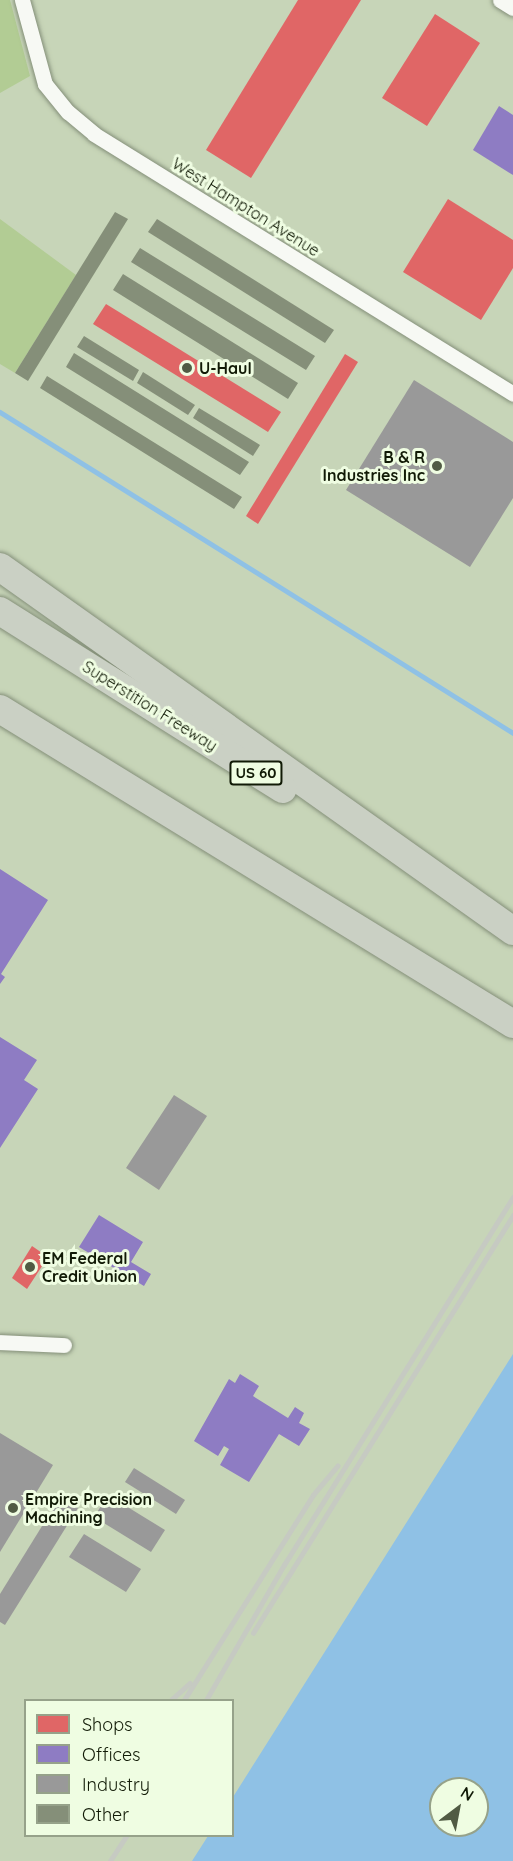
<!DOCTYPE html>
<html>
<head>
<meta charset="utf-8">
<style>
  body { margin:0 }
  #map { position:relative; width:513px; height:1861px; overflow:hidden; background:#c7d5b8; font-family:Quicksand,sans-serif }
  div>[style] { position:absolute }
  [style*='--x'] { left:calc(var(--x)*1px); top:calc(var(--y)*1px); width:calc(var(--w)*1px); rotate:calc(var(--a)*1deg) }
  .green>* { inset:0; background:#b2cc94 }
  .water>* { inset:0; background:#8fc1e5 }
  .shops>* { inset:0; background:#e06666 }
  .offices>* { inset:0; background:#8e7cc3 }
  .industry>* { inset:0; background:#999 }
  .stream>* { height:5px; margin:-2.5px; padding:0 2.5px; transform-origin:2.5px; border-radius:2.5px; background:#8fc1e5 }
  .building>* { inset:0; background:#858f79 }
  .roads { filter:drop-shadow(0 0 2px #848f79) drop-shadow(0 0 2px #848f79) }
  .street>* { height:15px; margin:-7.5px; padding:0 7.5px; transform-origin:7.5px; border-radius:7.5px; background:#f7f9f4 }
  .highway>* { height:28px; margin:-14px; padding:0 14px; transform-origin:14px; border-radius:14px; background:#cad0c4 }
  .rail>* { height:4.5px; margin:-2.25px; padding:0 2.25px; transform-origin:2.25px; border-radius:2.25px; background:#c6cac2 }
  .dots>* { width:16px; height:16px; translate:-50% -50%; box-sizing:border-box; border:3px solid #effde2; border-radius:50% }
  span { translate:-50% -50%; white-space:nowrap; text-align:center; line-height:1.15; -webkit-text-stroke:6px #effde2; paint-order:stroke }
  .shield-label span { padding:2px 4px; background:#effde2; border:2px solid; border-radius:4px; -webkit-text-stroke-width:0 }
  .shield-label { font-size:15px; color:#111a06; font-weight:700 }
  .street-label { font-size:16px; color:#111a06 }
  .poi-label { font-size:16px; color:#111a06; font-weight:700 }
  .left { translate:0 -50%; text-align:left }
  .right { translate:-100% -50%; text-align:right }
  .legend { position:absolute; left:24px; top:1699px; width:210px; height:138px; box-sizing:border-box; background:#effde2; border:2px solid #96a28a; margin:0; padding:8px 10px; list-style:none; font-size:18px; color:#111a06 }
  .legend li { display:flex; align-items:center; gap:12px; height:30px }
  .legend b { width:30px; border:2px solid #96a28a }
  .north { position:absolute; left:429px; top:1777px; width:60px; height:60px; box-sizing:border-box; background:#effde2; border:2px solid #96a28a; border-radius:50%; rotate:32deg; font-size:16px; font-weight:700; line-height:24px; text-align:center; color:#111a06 }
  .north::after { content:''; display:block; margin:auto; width:21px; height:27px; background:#515b44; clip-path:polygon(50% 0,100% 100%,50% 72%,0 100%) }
</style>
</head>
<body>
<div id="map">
  <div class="green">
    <i style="clip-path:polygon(0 0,10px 0,30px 76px,0 93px)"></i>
    <i style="clip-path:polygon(0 219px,76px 275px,15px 373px,0 364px)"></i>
  </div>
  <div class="water">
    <i style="clip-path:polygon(evenodd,513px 1354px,513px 1861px,192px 1861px,208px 1836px,232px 1836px,233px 1797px,513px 1354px,441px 1789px,477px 1789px,477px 1825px,441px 1825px,441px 1789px)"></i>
  </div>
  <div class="shops">
    <i style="clip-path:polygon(298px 0,361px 0,251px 178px,206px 150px)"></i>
    <i style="clip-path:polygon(435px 14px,480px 43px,427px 126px,382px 98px)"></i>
    <i style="clip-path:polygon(448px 199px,513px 240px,513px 268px,481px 320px,403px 272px)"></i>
    <i style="clip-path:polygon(106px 304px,281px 412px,268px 432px,93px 324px)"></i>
    <i style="clip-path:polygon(345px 354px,358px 362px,258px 524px,246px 516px)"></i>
    <i style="clip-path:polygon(32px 1246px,48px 1257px,27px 1289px,12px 1278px)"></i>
  </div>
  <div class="offices">
    <i style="clip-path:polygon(499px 106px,513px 115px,513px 175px,473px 150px)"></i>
    <i style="clip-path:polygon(0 869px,48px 900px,1px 974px,5px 977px,0 984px)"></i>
    <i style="clip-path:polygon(0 1037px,37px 1060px,24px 1080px,38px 1089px,0 1148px)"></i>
    <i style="clip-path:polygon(99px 1215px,143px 1242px,131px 1262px,151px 1274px,144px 1286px,79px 1247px)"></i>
    <i style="clip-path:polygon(240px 1374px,259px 1386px,253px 1396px,288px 1418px,295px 1407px,304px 1413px,299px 1423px,310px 1429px,299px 1446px,279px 1434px,249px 1482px,220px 1465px,229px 1449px,224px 1446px,218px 1456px,194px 1441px,229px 1379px,235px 1383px)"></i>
  </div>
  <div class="industry">
    <i style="clip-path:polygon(414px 380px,513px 442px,513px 498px,470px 567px,346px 490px)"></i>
    <i style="clip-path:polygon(174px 1095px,207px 1116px,159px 1190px,126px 1168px)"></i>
    <i style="clip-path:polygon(0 1433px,53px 1465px,0 1552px)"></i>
    <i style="clip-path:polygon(134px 1468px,185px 1500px,176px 1514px,125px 1482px)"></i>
    <i style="clip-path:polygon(108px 1495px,165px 1530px,151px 1552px,94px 1517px)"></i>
    <i style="clip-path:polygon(60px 1497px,78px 1508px,5px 1625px,0 1622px,0 1594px)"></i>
    <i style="clip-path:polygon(84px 1534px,141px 1569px,126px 1592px,69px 1557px)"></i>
  </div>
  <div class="stream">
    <i style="--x:0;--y:412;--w:605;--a:32.04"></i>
  </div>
  <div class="building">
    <i style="clip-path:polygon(115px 212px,128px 219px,28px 381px,15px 373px)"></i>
    <i style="clip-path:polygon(157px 219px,334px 330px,325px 343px,148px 232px)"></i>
    <i style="clip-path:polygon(140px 248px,315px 356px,306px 370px,131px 262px)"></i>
    <i style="clip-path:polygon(123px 274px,298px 383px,288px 399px,113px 290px)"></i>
    <i style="clip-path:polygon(84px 336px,139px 370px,133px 381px,77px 347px)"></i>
    <i style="clip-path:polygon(74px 353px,249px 462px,240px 475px,66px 367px)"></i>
    <i style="clip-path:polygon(143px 372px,195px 405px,188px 415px,137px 383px)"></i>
    <i style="clip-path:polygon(47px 376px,242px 497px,234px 509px,40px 388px)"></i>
    <i style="clip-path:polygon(199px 408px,260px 445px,253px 456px,193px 418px)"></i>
  </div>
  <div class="roads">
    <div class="street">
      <i style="--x:22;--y:0;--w:87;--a:74.7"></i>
      <i style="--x:45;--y:84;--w:36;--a:51"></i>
      <i style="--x:68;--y:112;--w:34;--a:40"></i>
      <i style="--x:94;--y:134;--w:493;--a:31.8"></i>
      <i style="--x:500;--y:0;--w:15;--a:32"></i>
      <i style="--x:0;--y:1342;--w:64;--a:2.7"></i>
    </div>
    <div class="highway">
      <i style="--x:0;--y:567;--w:629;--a:35.36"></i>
      <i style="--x:0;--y:611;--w:334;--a:32.2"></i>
      <i style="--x:0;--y:709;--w:602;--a:31.55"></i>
    </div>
  </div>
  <div class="rail">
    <i style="--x:253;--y:1633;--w:492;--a:-58.1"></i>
    <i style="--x:171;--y:1700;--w:25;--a:-42"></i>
    <i style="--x:184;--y:1700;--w:242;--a:-57.8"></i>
    <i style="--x:313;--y:1495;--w:38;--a:-50"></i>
    <i style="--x:206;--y:1700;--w:156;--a:-60"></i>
    <i style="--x:284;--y:1565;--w:433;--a:-58.1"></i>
    <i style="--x:110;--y:1861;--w:30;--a:-57"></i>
  </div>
  <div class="dots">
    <i style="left:187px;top:368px;background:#515b44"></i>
    <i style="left:437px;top:466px;background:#515b44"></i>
    <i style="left:30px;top:1267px;background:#515b44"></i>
    <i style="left:13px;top:1508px;background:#515b44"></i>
  </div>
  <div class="shield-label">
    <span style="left:256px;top:773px">US 60</span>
  </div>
  <div class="street-label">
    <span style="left:246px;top:207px;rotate:32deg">West Hampton Avenue</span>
    <span style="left:150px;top:706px;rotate:32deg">Superstition Freeway</span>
  </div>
  <div class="poi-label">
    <span class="left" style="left:199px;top:368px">U-Haul</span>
    <span class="right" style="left:425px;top:466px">B &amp; R<br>Industries Inc</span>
    <span class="left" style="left:42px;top:1267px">EM Federal<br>Credit Union</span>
    <span class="left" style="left:25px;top:1508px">Empire Precision<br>Machining</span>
  </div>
  <ul class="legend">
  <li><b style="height:16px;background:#e06666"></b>Shops</li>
  <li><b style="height:16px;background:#8e7cc3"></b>Offices</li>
  <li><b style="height:16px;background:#999"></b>Industry</li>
  <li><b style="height:16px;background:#858f79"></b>Other</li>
  </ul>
  <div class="north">N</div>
</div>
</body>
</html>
